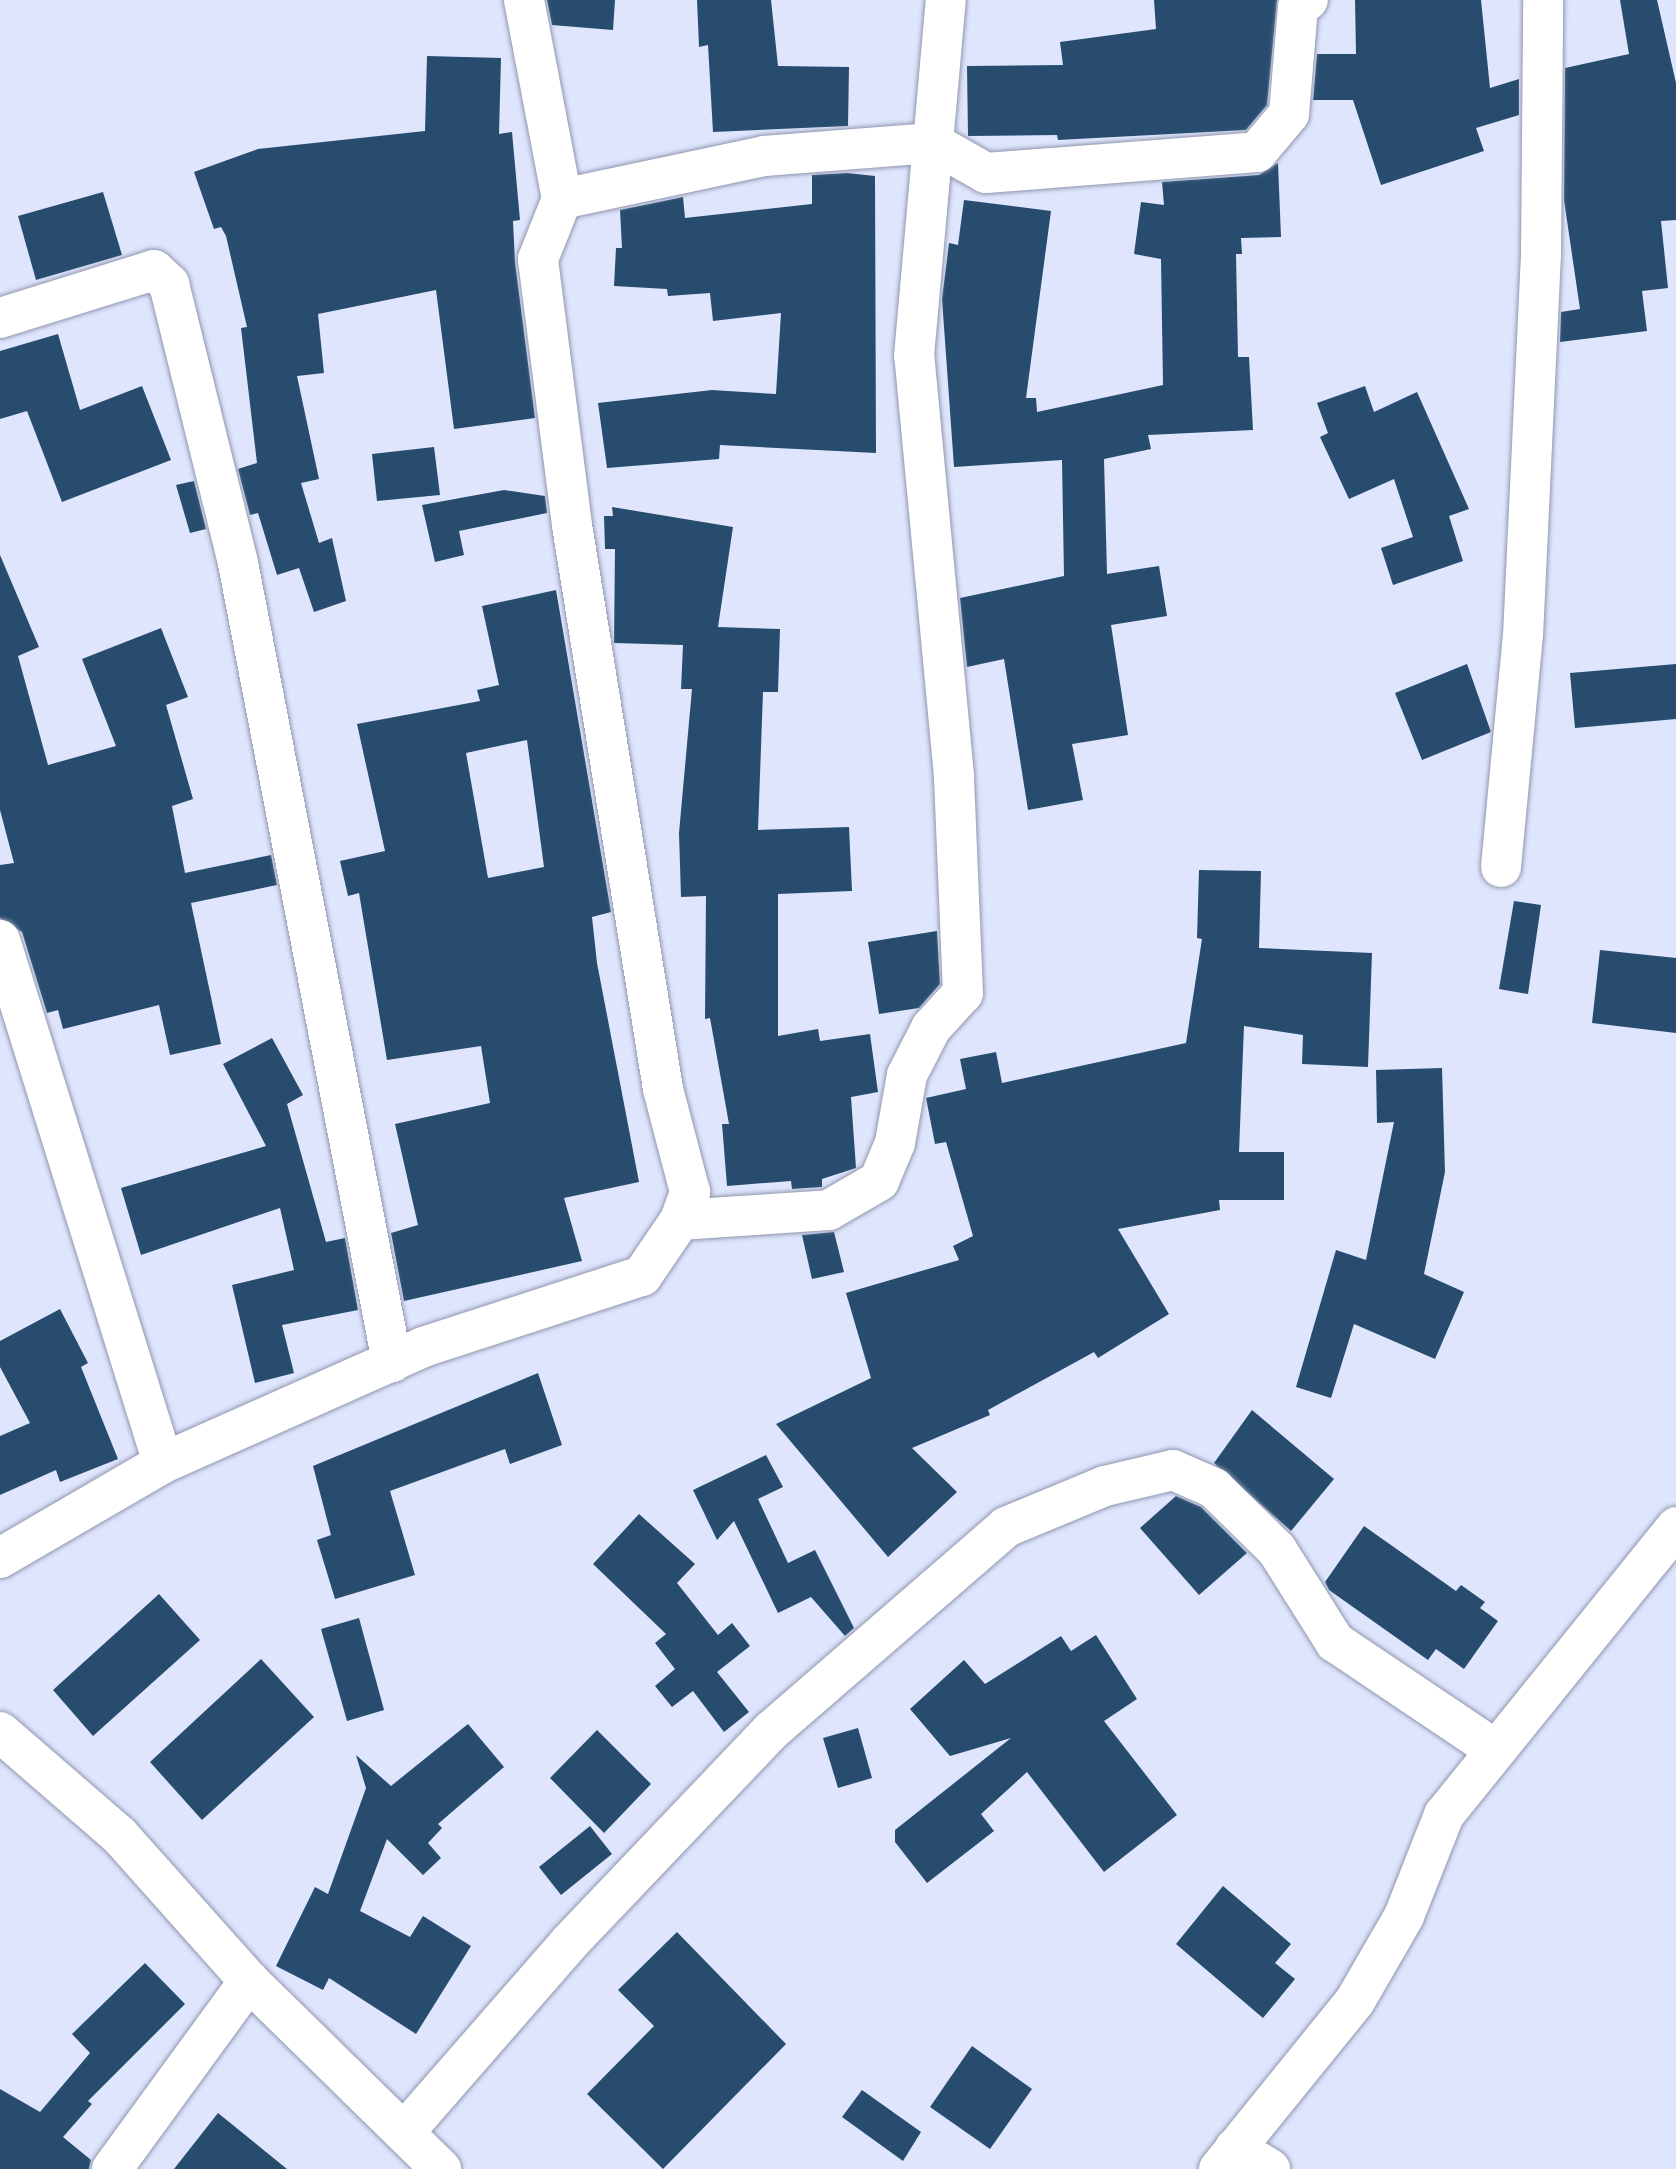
<!DOCTYPE html>
<html>
<head>
<meta charset="utf-8">
<style>
  body { margin:0 }
  #map { position:relative; width:1676px; height:2169px; overflow:hidden; background:#dee5fd; font-family:Raleway,sans-serif }
  div>[style] { position:absolute }
  [style*='--x'] { left:calc(var(--x)*1px); top:calc(var(--y)*1px); width:calc(var(--w)*1px); rotate:calc(var(--a)*1deg) }
  .building>* { inset:0; background:#274c6e }
  .roads { filter:drop-shadow(0 0 2px #9096ad) drop-shadow(0 0 2px #9096ad) }
  .minor>* { height:40px; margin:-20px; padding:0 20px; transform-origin:20px; border-radius:20px; background:#fff }
  span { translate:-50% -50%; white-space:nowrap; text-align:center; line-height:1.15; -webkit-text-stroke:8px #fff; paint-order:stroke }
</style>
</head>
<body>
<div id="map">
  <div class="building">
    <i style="clip-path:polygon(547px 0,615px 0,613px 30px,552px 25px)"></i>
    <i style="clip-path:polygon(697px 0,771px 0,778px 66px,849px 67px,848px 126px,713px 132px,708px 45px,699px 47px)"></i>
    <i style="clip-path:polygon(1154px 0,1277px 0,1267px 105px,1246px 130px,1058px 140px,1057px 135px,968px 136px,967px 66px,1063px 65px,1060px 42px,1156px 29px)"></i>
    <i style="clip-path:polygon(1355px 0,1481px 0,1490px 88px,1519px 79px,1519px 115px,1476px 128px,1484px 151px,1381px 185px,1353px 100px,1313px 100px,1317px 54px,1356px 54px)"></i>
    <i style="clip-path:polygon(1620px 0,1657px 0,1676px 83px,1676px 220px,1661px 221px,1668px 288px,1642px 291px,1647px 331px,1560px 342px,1561px 312px,1580px 309px,1564px 200px,1565px 68px,1629px 54px)"></i>
    <i style="clip-path:polygon(427px 56px,501px 58px,499px 134px,512px 132px,520px 220px,513px 221px,515px 262px,535px 418px,454px 429px,436px 290px,318px 314px,324px 373px,297px 376px,319px 479px,301px 483px,319px 543px,332px 538px,346px 601px,314px 612px,299px 568px,277px 575px,258px 513px,250px 515px,238px 469px,257px 463px,241px 328px,247px 327px,226px 236px,221px 227px,214px 229px,194px 172px,258px 149px,425px 131px)"></i>
    <i style="clip-path:polygon(1278px 163px,1281px 237px,1241px 238px,1242px 254px,1236px 254px,1238px 357px,1249px 357px,1253px 430px,1148px 435px,1151px 449px,1104px 459px,1107px 574px,1159px 566px,1167px 616px,1111px 625px,1128px 735px,1072px 744px,1083px 800px,1028px 810px,1004px 659px,967px 667px,960px 598px,1064px 576px,1062px 460px,954px 467px,942px 299px,949px 243px,958px 245px,964px 200px,1051px 211px,1026px 398px,1036px 398px,1037px 412px,1163px 385px,1161px 259px,1134px 254px,1141px 202px,1164px 205px,1162px 182px,1259px 175px)"></i>
    <i style="clip-path:polygon(847px 173px,875px 176px,876px 453px,720px 445px,719px 459px,607px 468px,598px 403px,712px 390px,776px 394px,781px 313px,713px 321px,710px 293px,668px 296px,667px 289px,614px 286px,616px 248px,622px 248px,620px 210px,683px 197px,685px 218px,812px 204px,812px 175px)"></i>
    <i style="clip-path:polygon(103px 192px,122px 255px,36px 280px,18px 216px)"></i>
    <i style="clip-path:polygon(58px 334px,80px 410px,142px 386px,171px 460px,62px 502px,27px 411px,0 419px,0 351px)"></i>
    <i style="clip-path:polygon(1365px 386px,1374px 412px,1417px 392px,1469px 509px,1449px 516px,1463px 561px,1393px 585px,1381px 548px,1413px 537px,1394px 479px,1349px 499px,1320px 437px,1328px 433px,1317px 403px)"></i>
    <i style="clip-path:polygon(434px 447px,440px 495px,377px 501px,372px 454px)"></i>
    <i style="clip-path:polygon(194px 481px,206px 529px,190px 533px,176px 485px)"></i>
    <i style="clip-path:polygon(504px 490px,545px 496px,547px 513px,459px 531px,464px 555px,435px 562px,422px 505px)"></i>
    <i style="clip-path:polygon(612px 507px,733px 527px,718px 627px,780px 629px,778px 692px,763px 692px,758px 830px,849px 827px,852px 891px,778px 894px,778px 1036px,818px 1029px,820px 1041px,870px 1034px,878px 1092px,851px 1097px,856px 1168px,822px 1179px,822px 1187px,792px 1189px,791px 1181px,727px 1186px,722px 1124px,729px 1124px,710px 1018px,705px 1019px,706px 896px,681px 897px,679px 833px,692px 689px,681px 689px,683px 645px,614px 643px,615px 549px,605px 549px,604px 516px,613px 516px)"></i>
    <i style="clip-path:polygon(0 555px,39px 647px,18px 656px,48px 765px,116px 746px,82px 659px,161px 628px,188px 697px,166px 705px,193px 799px,172px 806px,185px 873px,271px 855px,277px 885px,191px 903px,221px 1044px,170px 1055px,159px 1005px,63px 1029px,58px 1010px,47px 1013px,22px 932px,0 918px,0 865px,14px 863px,0 810px)"></i>
    <i style="clip-path:polygon(evenodd,556px 590px,611px 912px,592px 917px,597px 963px,639px 1182px,564px 1198px,582px 1261px,404px 1301px,391px 1233px,418px 1225px,395px 1124px,490px 1103px,481px 1046px,387px 1060px,359px 893px,348px 896px,340px 861px,385px 851px,357px 724px,480px 701px,477px 690px,499px 685px,482px 606px,556px 590px,527px 740px,544px 867px,488px 878px,466px 753px,527px 740px)"></i>
    <i style="clip-path:polygon(1467px 664px,1491px 732px,1422px 760px,1395px 693px)"></i>
    <i style="clip-path:polygon(1676px 664px,1676px 719px,1575px 728px,1570px 673px)"></i>
    <i style="clip-path:polygon(1199px 870px,1261px 871px,1259px 948px,1372px 953px,1368px 1067px,1302px 1064px,1303px 1035px,1244px 1026px,1239px 1152px,1284px 1152px,1284px 1200px,1219px 1200px,1220px 1210px,1118px 1229px,1169px 1314px,1098px 1358px,1094px 1352px,988px 1410px,990px 1415px,912px 1448px,957px 1492px,888px 1557px,776px 1424px,871px 1378px,846px 1293px,959px 1260px,953px 1246px,973px 1236px,946px 1142px,935px 1144px,926px 1098px,966px 1089px,960px 1059px,996px 1052px,1002px 1083px,1186px 1043px,1202px 939px,1197px 938px)"></i>
    <i style="clip-path:polygon(1514px 901px,1541px 905px,1528px 994px,1499px 989px)"></i>
    <i style="clip-path:polygon(937px 931px,940px 984px,919px 1008px,879px 1014px,868px 942px)"></i>
    <i style="clip-path:polygon(1600px 950px,1676px 958px,1676px 1033px,1592px 1023px)"></i>
    <i style="clip-path:polygon(272px 1038px,303px 1095px,287px 1104px,326px 1242px,345px 1238px,358px 1310px,282px 1325px,294px 1373px,255px 1383px,232px 1285px,294px 1270px,280px 1208px,141px 1255px,121px 1188px,266px 1146px,223px 1064px)"></i>
    <i style="clip-path:polygon(1442px 1068px,1445px 1172px,1424px 1274px,1464px 1292px,1435px 1359px,1354px 1324px,1331px 1398px,1296px 1387px,1336px 1250px,1366px 1260px,1394px 1122px,1377px 1123px,1376px 1070px)"></i>
    <i style="clip-path:polygon(834px 1232px,844px 1272px,812px 1279px,802px 1235px)"></i>
    <i style="clip-path:polygon(60px 1309px,88px 1363px,81px 1367px,118px 1459px,60px 1482px,56px 1470px,0 1495px,0 1436px,30px 1423px,0 1367px,0 1341px)"></i>
    <i style="clip-path:polygon(538px 1373px,562px 1445px,510px 1464px,505px 1449px,390px 1491px,415px 1575px,335px 1599px,317px 1540px,331px 1535px,313px 1466px)"></i>
    <i style="clip-path:polygon(1252px 1410px,1334px 1479px,1291px 1531px,1214px 1463px)"></i>
    <i style="clip-path:polygon(766px 1455px,783px 1487px,758px 1499px,788px 1563px,815px 1550px,854px 1628px,845px 1636px,811px 1597px,778px 1613px,734px 1521px,717px 1540px,693px 1490px)"></i>
    <i style="clip-path:polygon(1176px 1496px,1201px 1507px,1247px 1553px,1199px 1595px,1140px 1528px)"></i>
    <i style="clip-path:polygon(639px 1514px,695px 1564px,677px 1583px,718px 1635px,732px 1623px,750px 1646px,717px 1672px,749px 1712px,724px 1732px,693px 1691px,672px 1707px,655px 1686px,675px 1669px,655px 1643px,666px 1634px,593px 1564px)"></i>
    <i style="clip-path:polygon(1364px 1526px,1456px 1591px,1461px 1585px,1485px 1602px,1480px 1608px,1498px 1621px,1464px 1669px,1436px 1649px,1428px 1660px,1329px 1590px,1325px 1582px)"></i>
    <i style="clip-path:polygon(159px 1594px,200px 1640px,93px 1736px,53px 1690px)"></i>
    <i style="clip-path:polygon(359px 1618px,384px 1710px,347px 1721px,321px 1629px)"></i>
    <i style="clip-path:polygon(1096px 1635px,1137px 1699px,1104px 1721px,1177px 1815px,1104px 1872px,1027px 1772px,981px 1814px,994px 1831px,927px 1883px,895px 1842px,895px 1830px,1011px 1738px,950px 1756px,910px 1709px,964px 1660px,985px 1684px,1061px 1636px,1071px 1651px)"></i>
    <i style="clip-path:polygon(261px 1659px,314px 1717px,202px 1820px,150px 1762px)"></i>
    <i style="clip-path:polygon(468px 1724px,504px 1767px,438px 1824px,442px 1828px,428px 1843px,441px 1858px,423px 1875px,387px 1839px,360px 1911px,410px 1937px,423px 1916px,471px 1946px,416px 2034px,329px 1978px,323px 1990px,276px 1966px,315px 1887px,328px 1894px,366px 1788px,356px 1755px,391px 1786px)"></i>
    <i style="clip-path:polygon(858px 1728px,872px 1778px,838px 1788px,823px 1738px)"></i>
    <i style="clip-path:polygon(597px 1730px,651px 1784px,604px 1833px,550px 1778px)"></i>
    <i style="clip-path:polygon(590px 1826px,612px 1854px,561px 1895px,539px 1867px)"></i>
    <i style="clip-path:polygon(1223px 1886px,1291px 1944px,1275px 1963px,1295px 1979px,1263px 2018px,1176px 1944px)"></i>
    <i style="clip-path:polygon(677px 1932px,786px 2044px,663px 2169px,587px 2094px,654px 2026px,618px 1990px)"></i>
    <i style="clip-path:polygon(145px 1963px,185px 2004px,88px 2101px,92px 2104px,63px 2137px,91px 2160px,89px 2169px,0 2169px,0 2089px,40px 2112px,90px 2053px,72px 2034px)"></i>
    <i style="clip-path:polygon(972px 2046px,1032px 2089px,990px 2149px,930px 2107px)"></i>
    <i style="clip-path:polygon(862px 2090px,921px 2132px,903px 2161px,842px 2117px)"></i>
    <i style="clip-path:polygon(218px 2113px,287px 2169px,174px 2169px)"></i>
  </div>
  <div class="roads">
    <div class="minor">
      <i style="--x:524;--y:0;--w:203;--a:79.2"></i>
      <i style="--x:0;--y:318;--w:161;--a:-17.3"></i>
      <i style="--x:154;--y:270;--w:21;--a:43"></i>
      <i style="--x:169;--y:284;--w:287;--a:76.1"></i>
      <i style="--x:238;--y:563;--w:814;--a:79.09"></i>
      <i style="--x:1501;--y:867;--w:232;--a:-84.6"></i>
      <i style="--x:1523;--y:636;--w:382;--a:-87.3"></i>
      <i style="--x:1541;--y:254;--w:254;--a:-89.5"></i>
      <i style="--x:0;--y:940;--w:548;--a:72.69"></i>
      <i style="--x:680;--y:1220;--w:149;--a:-3.8"></i>
      <i style="--x:829;--y:1210;--w:58;--a:-30.1"></i>
      <i style="--x:879;--y:1181;--w:41;--a:-67.2"></i>
      <i style="--x:895;--y:1143;--w:69;--a:-80"></i>
      <i style="--x:907;--y:1075;--w:53;--a:-62.9"></i>
      <i style="--x:931;--y:1028;--w:47;--a:-47.6"></i>
      <i style="--x:963;--y:993;--w:217;--a:-92.4"></i>
      <i style="--x:954;--y:776;--w:422;--a:-95.4"></i>
      <i style="--x:914;--y:356;--w:357;--a:-84.9"></i>
      <i style="--x:0;--y:1558;--w:189;--a:-30.2"></i>
      <i style="--x:163;--y:1463;--w:285;--a:-24"></i>
      <i style="--x:423;--y:1347;--w:230;--a:-18"></i>
      <i style="--x:642;--y:1276;--w:68;--a:-55.8"></i>
      <i style="--x:680;--y:1220;--w:30;--a:-70"></i>
      <i style="--x:690;--y:1192;--w:106;--a:-104.7"></i>
      <i style="--x:663;--y:1089;--w:571;--a:-99.17"></i>
      <i style="--x:572;--y:525;--w:268;--a:-97.3"></i>
      <i style="--x:538;--y:259;--w:65;--a:-68.2"></i>
      <i style="--x:562;--y:199;--w:207;--a:-12"></i>
      <i style="--x:764;--y:156;--w:169;--a:-4.4"></i>
      <i style="--x:933;--y:143;--w:61;--a:29.5"></i>
      <i style="--x:986;--y:173;--w:272;--a:-4.4"></i>
      <i style="--x:1257;--y:152;--w:50;--a:-49.9"></i>
      <i style="--x:1289;--y:114;--w:107;--a:-85.2"></i>
      <i style="--x:1298;--y:7;--w:12;--a:-35"></i>
      <i style="--x:0;--y:1732;--w:157;--a:40.9"></i>
      <i style="--x:119;--y:1835;--w:195;--a:48.3"></i>
      <i style="--x:249;--y:1981;--w:269;--a:44.4"></i>
      <i style="--x:406;--y:2130;--w:248;--a:-48.9"></i>
      <i style="--x:569;--y:1943;--w:294;--a:-46.4"></i>
      <i style="--x:772;--y:1730;--w:310;--a:-40.9"></i>
      <i style="--x:1006;--y:1527;--w:107;--a:-22.5"></i>
      <i style="--x:1105;--y:1486;--w:70;--a:-13.2"></i>
      <i style="--x:1173;--y:1470;--w:45;--a:23.7"></i>
      <i style="--x:1214;--y:1488;--w:88;--a:44.5"></i>
      <i style="--x:1277;--y:1550;--w:109;--a:57.8"></i>
      <i style="--x:1335;--y:1642;--w:190;--a:33.9"></i>
      <i style="--x:1235;--y:2148;--w:41;--a:31"></i>
      <i style="--x:112;--y:2169;--w:233;--a:-53.9"></i>
      <i style="--x:1219;--y:2169;--w:216;--a:-51"></i>
      <i style="--x:1355;--y:2001;--w:98;--a:-60"></i>
      <i style="--x:1404;--y:1916;--w:109;--a:-68.4"></i>
      <i style="--x:1444;--y:1815;--w:370;--a:-51.1"></i>
    </div>
  </div>
</div>
</body>
</html>
